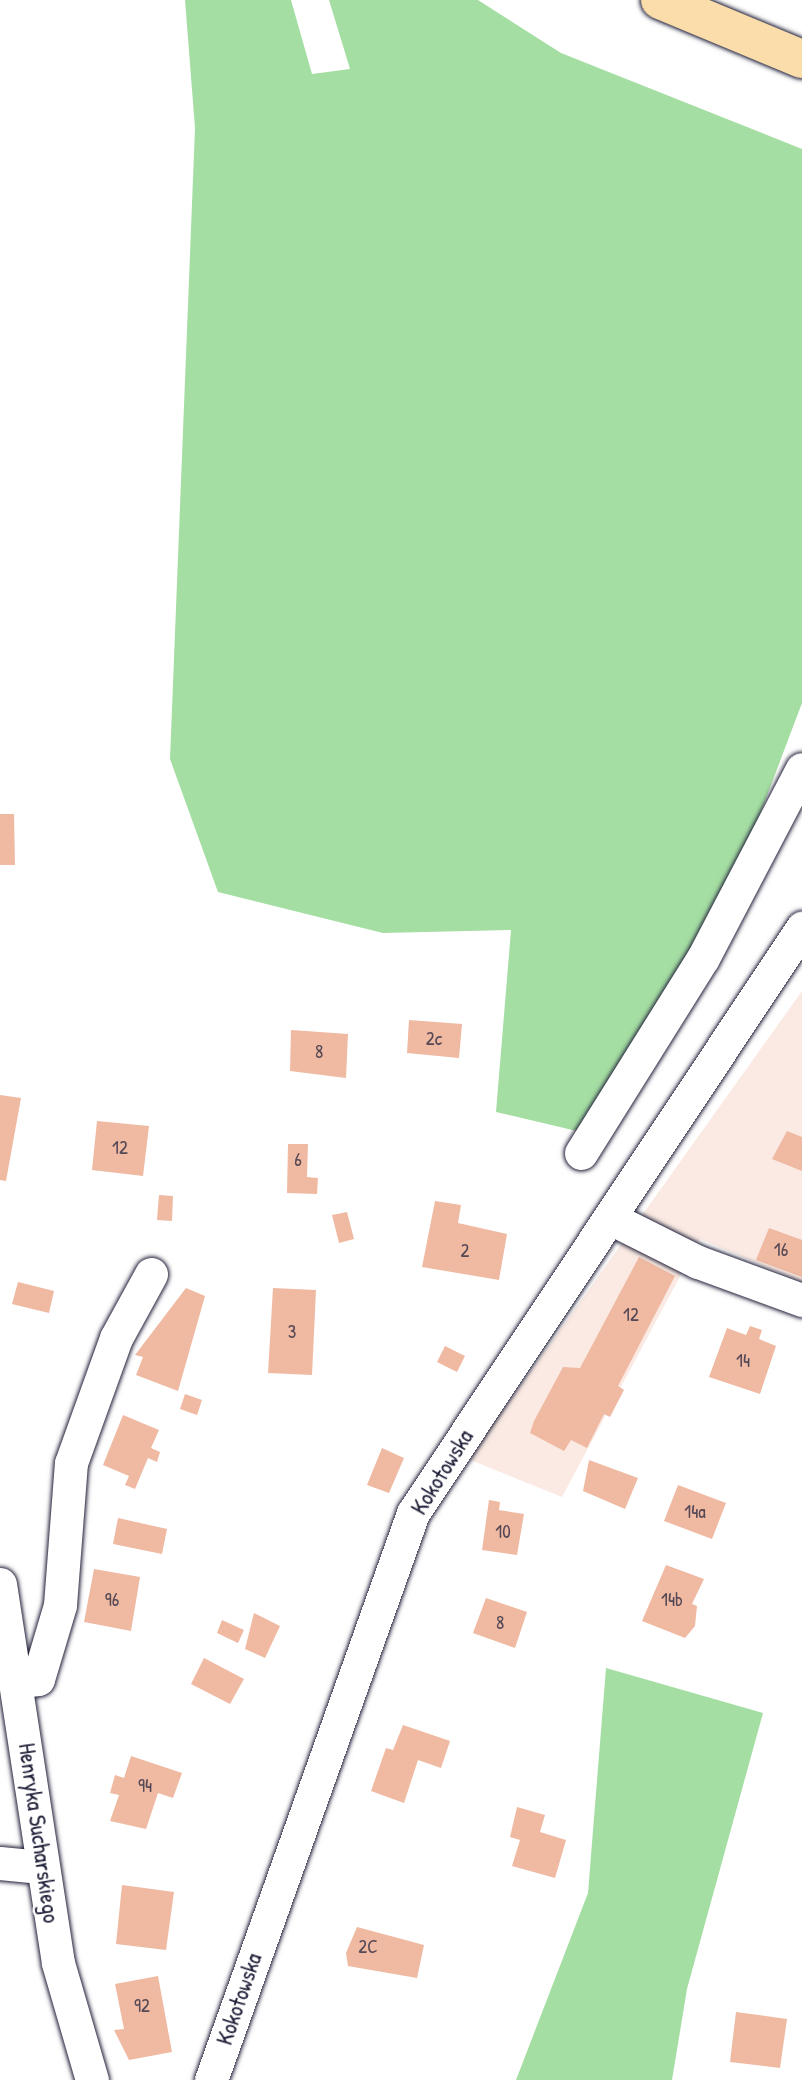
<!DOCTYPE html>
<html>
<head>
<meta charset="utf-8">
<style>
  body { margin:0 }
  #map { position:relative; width:802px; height:2080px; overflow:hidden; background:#fff; font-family:"Patrick Hand",sans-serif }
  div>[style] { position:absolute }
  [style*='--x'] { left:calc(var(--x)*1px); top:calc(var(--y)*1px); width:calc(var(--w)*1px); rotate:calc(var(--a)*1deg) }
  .built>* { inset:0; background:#faeae3 }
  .green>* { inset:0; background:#a5dea3 }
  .building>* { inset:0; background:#efb9a2 }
  .roads { filter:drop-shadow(0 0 2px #22223b) drop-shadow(0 0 2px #22223b) }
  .minor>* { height:33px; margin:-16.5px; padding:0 16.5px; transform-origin:16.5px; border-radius:16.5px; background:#fff }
  .highway>* { height:38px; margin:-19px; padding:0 19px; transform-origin:19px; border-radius:19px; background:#faddab }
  span { translate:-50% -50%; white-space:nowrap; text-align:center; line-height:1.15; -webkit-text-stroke:5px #fff; paint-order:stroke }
  .number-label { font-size:19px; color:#554855 }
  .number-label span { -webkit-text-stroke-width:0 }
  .street-label { font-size:23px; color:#22223b }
</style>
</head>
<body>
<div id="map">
  <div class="built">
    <i style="clip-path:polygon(802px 991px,802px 1282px,700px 1239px,562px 1497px,468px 1459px)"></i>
  </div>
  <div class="green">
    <i style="clip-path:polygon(185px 0,291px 0,312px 74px,350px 69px,329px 0,478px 0,561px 53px,802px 149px,802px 703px,754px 830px,706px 929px,581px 1132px,496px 1112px,511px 930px,383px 933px,218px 892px,170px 759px,195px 128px)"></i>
    <i style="clip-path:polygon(606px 1668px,763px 1713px,687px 1989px,672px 2080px,516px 2080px,588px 1893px)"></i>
  </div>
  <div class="building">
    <i style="clip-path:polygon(0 814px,14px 814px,15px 865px,0 865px)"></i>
    <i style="clip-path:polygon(409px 1020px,462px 1024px,459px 1058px,407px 1053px)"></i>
    <i style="clip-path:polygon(291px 1030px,348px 1034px,346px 1078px,290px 1071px)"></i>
    <i style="clip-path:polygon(0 1095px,21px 1098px,6px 1181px,0 1180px)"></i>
    <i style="clip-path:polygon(97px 1121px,149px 1126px,143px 1176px,92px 1170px)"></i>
    <i style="clip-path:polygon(787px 1131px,802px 1137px,802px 1171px,772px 1159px)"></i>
    <i style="clip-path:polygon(288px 1144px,308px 1144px,307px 1177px,318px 1178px,317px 1194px,287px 1193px)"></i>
    <i style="clip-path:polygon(159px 1195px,173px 1196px,172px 1221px,157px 1220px)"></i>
    <i style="clip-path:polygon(435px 1201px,461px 1205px,458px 1223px,507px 1234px,499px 1280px,422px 1267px)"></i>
    <i style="clip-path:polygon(347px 1212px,354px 1239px,339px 1243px,332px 1215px)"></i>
    <i style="clip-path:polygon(769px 1228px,802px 1240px,802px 1277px,756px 1260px)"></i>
    <i style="clip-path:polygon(639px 1257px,675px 1276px,618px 1386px,624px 1390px,610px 1417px,604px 1414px,587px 1448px,571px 1440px,564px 1451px,530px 1433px,534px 1421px,563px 1367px,580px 1368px)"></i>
    <i style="clip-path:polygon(18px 1282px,54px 1291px,49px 1313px,12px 1304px)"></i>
    <i style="clip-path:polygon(186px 1288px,205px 1296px,178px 1391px,136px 1375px,143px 1357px,135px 1355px)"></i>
    <i style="clip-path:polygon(273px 1288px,316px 1290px,312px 1375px,268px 1373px)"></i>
    <i style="clip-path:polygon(750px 1326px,762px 1330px,759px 1339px,776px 1346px,760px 1394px,709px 1377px,727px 1328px,746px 1335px)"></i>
    <i style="clip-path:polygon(445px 1346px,465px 1356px,457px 1372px,437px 1362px)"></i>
    <i style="clip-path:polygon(185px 1394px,202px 1400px,197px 1415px,180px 1409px)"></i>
    <i style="clip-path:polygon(123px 1415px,159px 1430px,151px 1448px,160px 1452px,157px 1462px,148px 1458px,135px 1489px,125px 1485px,129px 1476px,103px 1465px)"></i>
    <i style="clip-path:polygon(382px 1448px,404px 1458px,389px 1493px,367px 1485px)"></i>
    <i style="clip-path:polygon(589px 1460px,638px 1478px,625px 1509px,583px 1491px)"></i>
    <i style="clip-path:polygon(678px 1485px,726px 1503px,712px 1539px,664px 1521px)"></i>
    <i style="clip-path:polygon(489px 1500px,500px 1502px,499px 1510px,524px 1514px,517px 1555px,482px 1550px)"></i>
    <i style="clip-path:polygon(118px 1518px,167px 1529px,162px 1554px,113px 1544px)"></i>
    <i style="clip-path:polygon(666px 1565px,704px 1579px,692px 1604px,697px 1606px,695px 1626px,685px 1638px,642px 1621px)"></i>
    <i style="clip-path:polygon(94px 1569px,140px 1577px,131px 1631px,84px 1622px)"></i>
    <i style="clip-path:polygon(486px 1598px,527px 1612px,515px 1648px,473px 1633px)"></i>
    <i style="clip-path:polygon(254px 1613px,280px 1626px,265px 1658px,245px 1649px)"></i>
    <i style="clip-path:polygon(222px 1620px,244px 1630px,238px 1643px,217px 1633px)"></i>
    <i style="clip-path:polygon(204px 1658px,244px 1679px,230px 1704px,191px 1684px)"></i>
    <i style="clip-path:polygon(403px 1725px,450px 1741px,441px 1768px,418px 1760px,404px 1803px,371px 1791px,386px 1748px,393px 1750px)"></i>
    <i style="clip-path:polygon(131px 1756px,182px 1773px,173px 1798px,158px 1793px,146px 1829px,110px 1821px,119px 1795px,110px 1793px,115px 1775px,124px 1778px)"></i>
    <i style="clip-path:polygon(517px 1807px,545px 1815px,540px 1832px,566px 1840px,555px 1878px,512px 1866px,520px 1840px,510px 1837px)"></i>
    <i style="clip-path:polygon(122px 1885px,174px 1892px,166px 1950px,116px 1944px)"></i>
    <i style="clip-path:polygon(357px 1927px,424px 1945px,417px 1978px,348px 1966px,346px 1953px)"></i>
    <i style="clip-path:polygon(158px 1976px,172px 2052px,129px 2060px,114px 2030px,124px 2029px,115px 1984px)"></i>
    <i style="clip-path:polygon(736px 2012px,787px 2019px,780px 2068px,730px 2062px)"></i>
  </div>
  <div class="roads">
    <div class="minor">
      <i style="--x:581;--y:1153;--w:230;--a:-58"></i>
      <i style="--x:703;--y:958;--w:213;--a:-62.4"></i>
      <i style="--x:612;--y:1219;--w:96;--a:26.6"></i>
      <i style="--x:698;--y:1262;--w:111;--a:20.1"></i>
      <i style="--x:0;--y:1584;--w:383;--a:81.3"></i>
      <i style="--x:58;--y:1963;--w:122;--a:73.8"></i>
      <i style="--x:20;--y:1681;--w:18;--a:-6"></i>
      <i style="--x:38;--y:1679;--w:77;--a:-73.4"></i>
      <i style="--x:60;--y:1605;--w:142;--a:-85.6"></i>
      <i style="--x:71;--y:1463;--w:133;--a:-70.2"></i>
      <i style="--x:116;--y:1338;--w:73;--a:-61.3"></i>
      <i style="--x:0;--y:1863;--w:41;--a:5.6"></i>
      <i style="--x:211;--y:2080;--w:602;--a:-70.39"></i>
      <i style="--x:413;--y:1513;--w:703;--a:-56.38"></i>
    </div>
    <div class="highway">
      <i style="--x:660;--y:0;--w:154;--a:22.6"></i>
    </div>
  </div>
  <div class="number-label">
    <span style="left:434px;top:1039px">2c</span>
    <span style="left:319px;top:1052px">8</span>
    <span style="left:120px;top:1148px">12</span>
    <span style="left:298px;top:1160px">6</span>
    <span style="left:781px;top:1250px">16</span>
    <span style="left:465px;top:1251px">2</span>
    <span style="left:631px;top:1315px">12</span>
    <span style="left:292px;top:1332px">3</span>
    <span style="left:743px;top:1361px">14</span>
    <span style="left:695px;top:1512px">14a</span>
    <span style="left:503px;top:1532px">10</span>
    <span style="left:112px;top:1600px">96</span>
    <span style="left:672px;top:1600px">14b</span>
    <span style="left:500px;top:1623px">8</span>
    <span style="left:145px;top:1786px">94</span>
    <span style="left:368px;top:1947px">2C</span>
    <span style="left:142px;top:2006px">92</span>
  </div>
  <div class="street-label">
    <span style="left:442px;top:1472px;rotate:-58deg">Kokotowska</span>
    <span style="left:39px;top:1833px;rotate:82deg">Henryka Sucharskiego</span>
    <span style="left:239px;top:1999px;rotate:-71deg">Kokotowska</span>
  </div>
</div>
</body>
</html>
